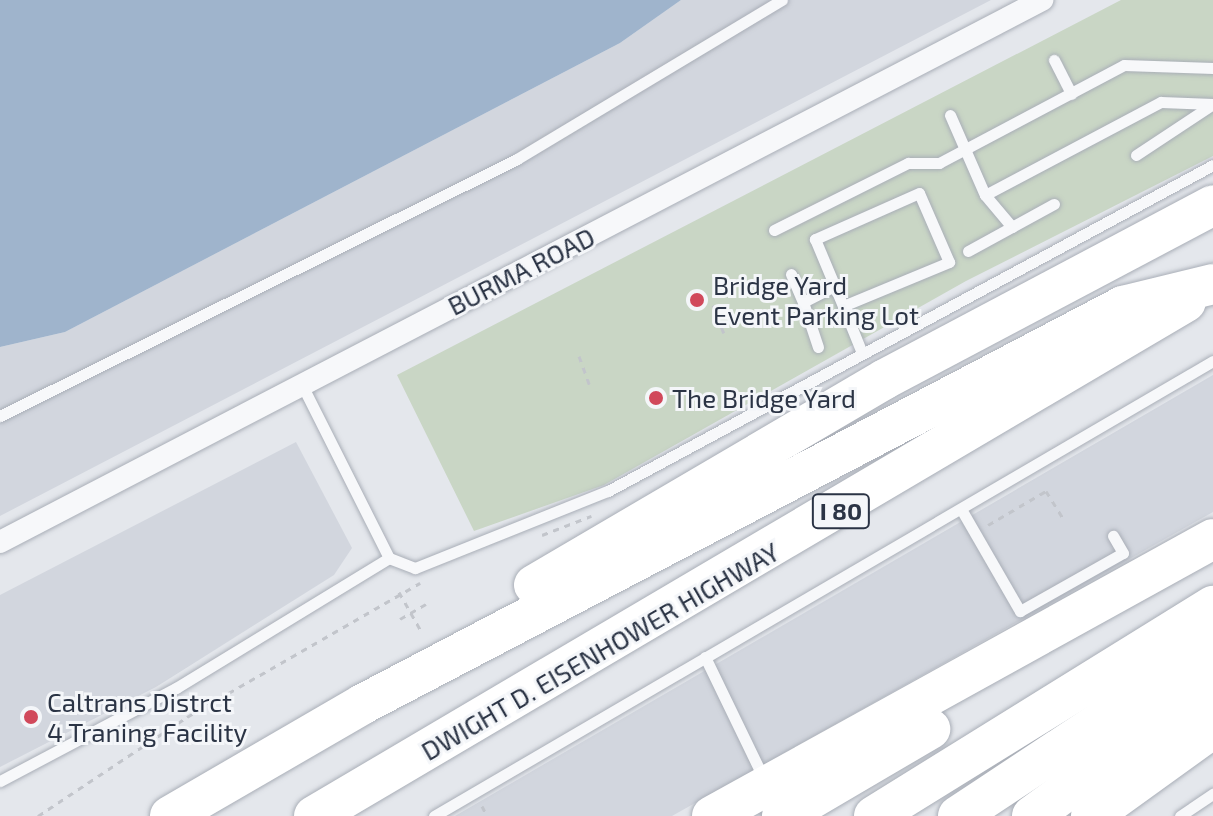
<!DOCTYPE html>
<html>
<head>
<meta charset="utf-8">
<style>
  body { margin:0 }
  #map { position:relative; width:1213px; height:816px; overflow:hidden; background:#e4e7ec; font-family:"Exo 2",sans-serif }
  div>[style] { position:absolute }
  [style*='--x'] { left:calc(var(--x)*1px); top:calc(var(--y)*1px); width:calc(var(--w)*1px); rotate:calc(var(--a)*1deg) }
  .built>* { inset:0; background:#d2d6de }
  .green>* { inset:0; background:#c9d6c5 }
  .water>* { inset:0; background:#9fb4cc }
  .path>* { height:3px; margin-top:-1.5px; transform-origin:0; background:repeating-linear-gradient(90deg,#c2c5cb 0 6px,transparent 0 12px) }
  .roads { filter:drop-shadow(0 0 2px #a9aeb7) drop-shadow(0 0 2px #a9aeb7) }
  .service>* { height:11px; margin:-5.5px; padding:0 5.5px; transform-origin:5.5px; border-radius:5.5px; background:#f7f8fa }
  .minor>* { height:22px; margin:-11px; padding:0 11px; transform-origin:11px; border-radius:11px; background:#f7f8fa }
  .motorway>* { height:40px; margin:-20px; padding:0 20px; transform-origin:20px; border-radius:20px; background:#fff }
  .dots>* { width:22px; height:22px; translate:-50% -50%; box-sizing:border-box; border:4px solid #f4f6f9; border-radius:50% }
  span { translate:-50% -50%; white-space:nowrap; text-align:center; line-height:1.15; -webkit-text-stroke:6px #f4f6f9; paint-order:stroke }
  .shield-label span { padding:2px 6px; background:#f4f6f9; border:2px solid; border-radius:6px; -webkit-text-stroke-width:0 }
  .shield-label { font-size:24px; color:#2b3445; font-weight:700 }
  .street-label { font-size:26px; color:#2b3445 }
  .poi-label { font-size:26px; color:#2b3445 }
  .left { translate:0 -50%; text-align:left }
</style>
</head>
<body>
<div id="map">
  <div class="built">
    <i style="clip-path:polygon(681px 0,991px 0,0 516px,0 347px,65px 332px,620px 43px)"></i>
    <i style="clip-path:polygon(1213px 375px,1213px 512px,672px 816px,455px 816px)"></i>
    <i style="clip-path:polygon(296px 442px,352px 548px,334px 575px,156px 687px,0 767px,0 595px)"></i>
  </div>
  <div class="green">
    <i style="clip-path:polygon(1121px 0,1213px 0,1213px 156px,966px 281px,604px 485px,474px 531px,397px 375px)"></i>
  </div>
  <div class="water">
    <i style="clip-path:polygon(0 0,681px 0,620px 43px,65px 332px,0 347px)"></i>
  </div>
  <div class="path">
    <i style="--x:713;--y:305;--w:30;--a:69"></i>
    <i style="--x:579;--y:356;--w:30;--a:70"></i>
    <i style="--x:988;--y:525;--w:67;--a:-30.4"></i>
    <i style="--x:1046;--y:491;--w:32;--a:58"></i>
    <i style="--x:542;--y:535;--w:53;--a:-21.2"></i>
    <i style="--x:399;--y:592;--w:43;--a:60.4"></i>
    <i style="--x:400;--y:619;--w:30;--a:-30"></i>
    <i style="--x:482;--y:806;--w:11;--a:63"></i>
    <i style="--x:38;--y:816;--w:179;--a:-33.6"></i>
    <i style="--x:187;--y:717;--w:269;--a:-29.9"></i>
  </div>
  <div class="roads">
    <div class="service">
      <i style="--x:1054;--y:60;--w:38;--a:63"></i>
      <i style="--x:950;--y:115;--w:87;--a:66.4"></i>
      <i style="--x:985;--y:195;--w:199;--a:-27.9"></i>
      <i style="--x:1161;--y:102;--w:52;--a:2.2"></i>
      <i style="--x:1136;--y:155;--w:92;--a:-33.5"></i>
      <i style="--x:985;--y:195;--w:42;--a:49.8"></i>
      <i style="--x:774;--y:230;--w:150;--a:-26.6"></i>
      <i style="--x:908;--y:163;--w:31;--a:0"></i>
      <i style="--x:939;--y:163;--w:209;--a:-27.9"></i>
      <i style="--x:1124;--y:65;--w:89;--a:1.9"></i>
      <i style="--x:968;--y:251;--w:98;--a:-28.7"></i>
      <i style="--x:791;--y:274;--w:30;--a:67"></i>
      <i style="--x:843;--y:306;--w:115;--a:-22.5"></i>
      <i style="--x:949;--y:262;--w:75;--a:-113.5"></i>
      <i style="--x:919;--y:193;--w:114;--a:156.1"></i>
      <i style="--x:815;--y:239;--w:73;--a:67.3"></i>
      <i style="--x:843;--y:306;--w:51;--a:68"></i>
      <i style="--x:818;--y:347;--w:47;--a:-108.4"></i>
      <i style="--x:803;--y:302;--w:35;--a:-27"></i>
      <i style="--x:302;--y:385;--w:194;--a:63.3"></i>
      <i style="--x:389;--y:558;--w:28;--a:21"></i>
      <i style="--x:415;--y:568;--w:208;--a:-21.8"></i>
      <i style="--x:608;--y:491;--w:687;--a:-28.32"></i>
      <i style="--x:0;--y:416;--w:577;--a:-26.43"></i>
      <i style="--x:517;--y:159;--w:309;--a:-31"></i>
      <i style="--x:961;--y:509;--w:118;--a:60"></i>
      <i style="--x:1020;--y:611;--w:118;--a:-29.4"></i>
      <i style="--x:1123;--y:553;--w:20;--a:-120"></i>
      <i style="--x:705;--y:657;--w:138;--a:64.2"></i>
      <i style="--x:0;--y:781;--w:199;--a:-27.9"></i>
      <i style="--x:176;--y:688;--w:250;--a:-31.4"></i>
      <i style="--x:434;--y:816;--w:902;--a:-30.29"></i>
      <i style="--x:1180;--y:816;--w:40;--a:-34"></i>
    </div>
    <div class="minor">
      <i style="--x:0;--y:542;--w:1175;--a:-27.48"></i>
    </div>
    <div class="motorway">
      <i style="--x:534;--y:585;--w:407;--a:-30.4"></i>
      <i style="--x:885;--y:379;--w:371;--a:-27.9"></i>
      <i style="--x:170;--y:816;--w:223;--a:-30.1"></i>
      <i style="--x:363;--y:704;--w:858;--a:-27.64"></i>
      <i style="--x:1123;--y:306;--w:93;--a:-13.7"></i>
      <i style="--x:314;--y:816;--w:1012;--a:-30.52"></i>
      <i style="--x:712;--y:816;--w:572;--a:-28.94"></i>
      <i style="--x:782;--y:816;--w:172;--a:-30.4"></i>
      <i style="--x:874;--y:816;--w:399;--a:-31.8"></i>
      <i style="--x:958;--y:816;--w:306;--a:-33.5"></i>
      <i style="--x:1032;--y:816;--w:224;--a:-36.1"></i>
      <i style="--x:1091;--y:816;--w:150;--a:-35.8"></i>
    </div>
  </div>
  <div class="dots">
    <i style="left:697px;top:300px;background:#d1495b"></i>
    <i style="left:656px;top:398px;background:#d1495b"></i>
    <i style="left:31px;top:717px;background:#d1495b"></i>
  </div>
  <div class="shield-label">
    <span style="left:841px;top:511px">I 80</span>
  </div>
  <div class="street-label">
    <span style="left:521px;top:271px;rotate:-27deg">BURMA ROAD</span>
    <span style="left:600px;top:651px;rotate:-30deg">DWIGHT D. EISENHOWER HIGHWAY</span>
  </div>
  <div class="poi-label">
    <span class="left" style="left:713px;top:300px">Bridge Yard<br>Event Parking Lot</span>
    <span class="left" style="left:672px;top:398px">The Bridge Yard</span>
    <span class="left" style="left:47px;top:717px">Caltrans Distrct<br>4 Traning Facility</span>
  </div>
</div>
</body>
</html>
